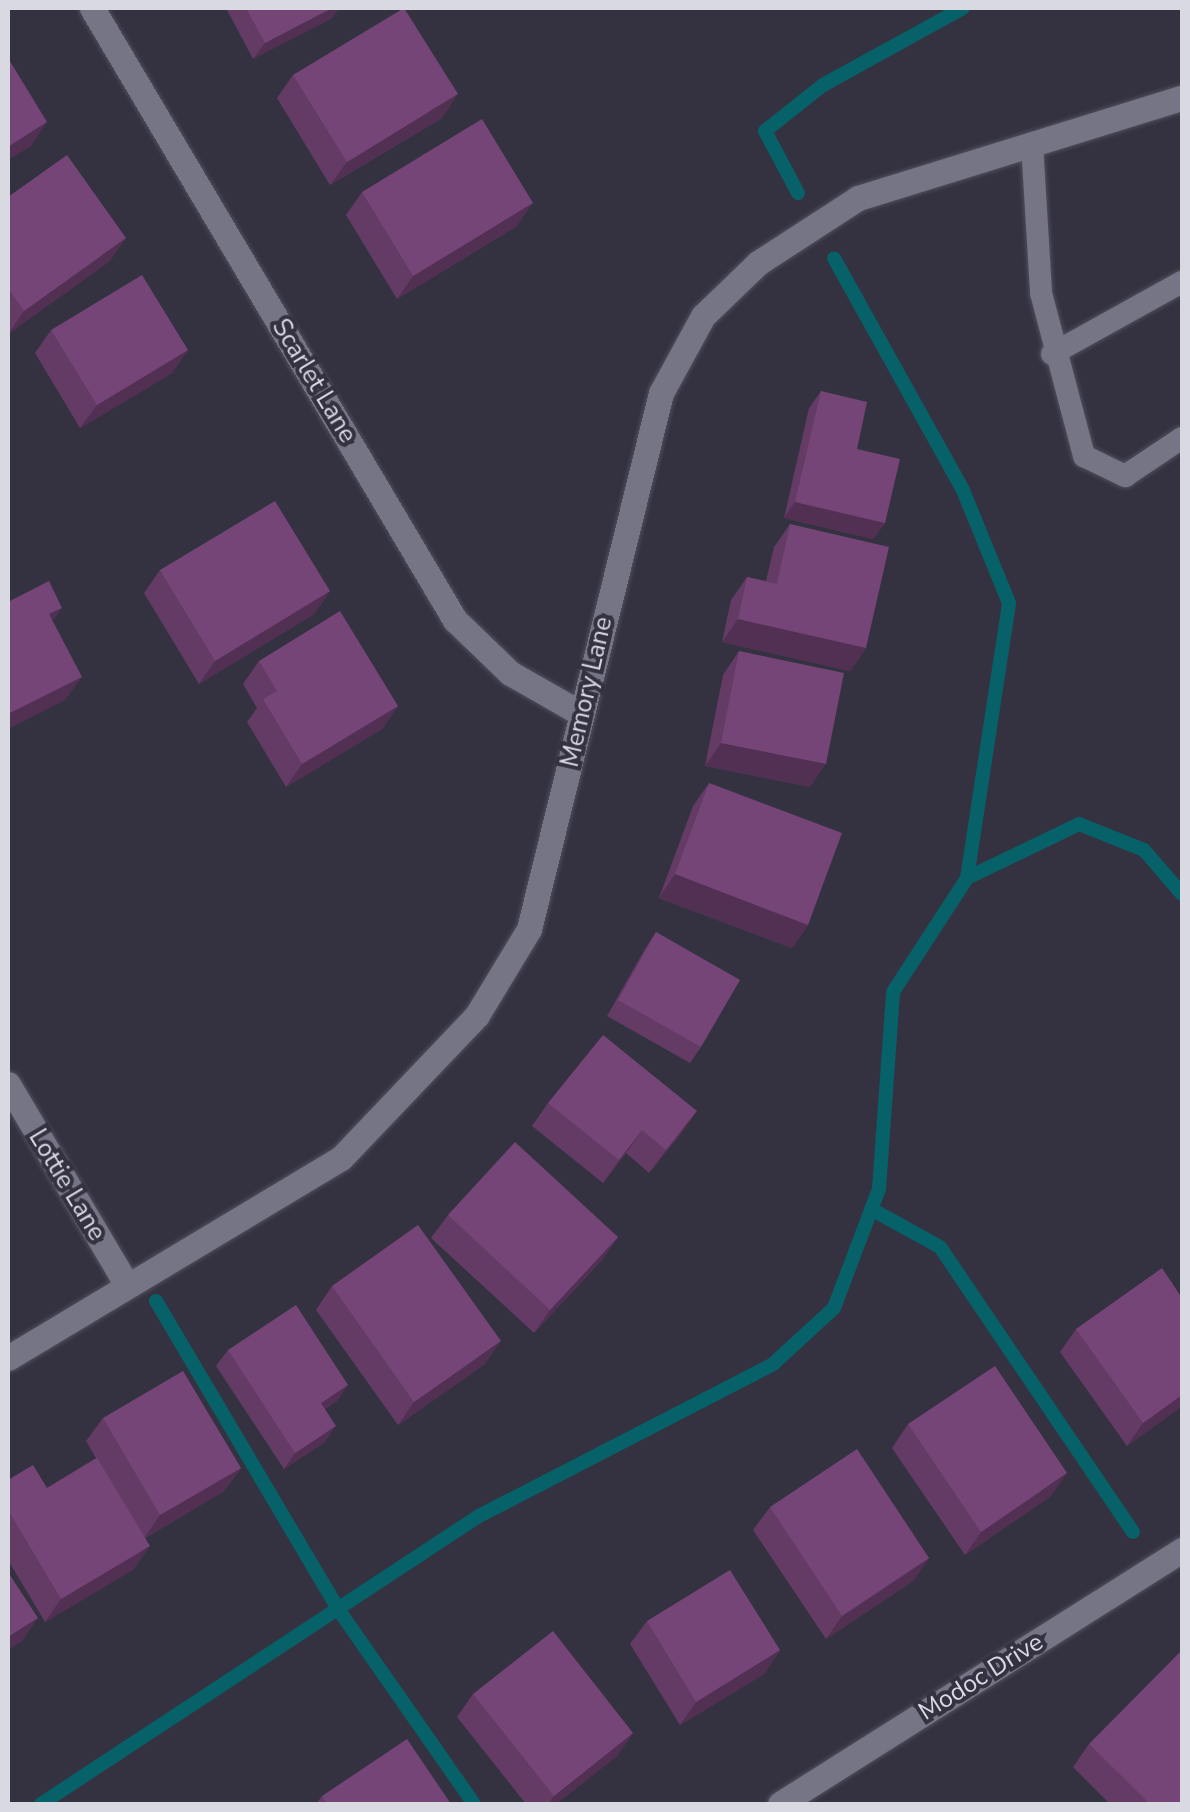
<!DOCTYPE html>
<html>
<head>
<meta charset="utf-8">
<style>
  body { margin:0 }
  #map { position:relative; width:1190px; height:1812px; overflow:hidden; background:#343241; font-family:"Nunito Sans",sans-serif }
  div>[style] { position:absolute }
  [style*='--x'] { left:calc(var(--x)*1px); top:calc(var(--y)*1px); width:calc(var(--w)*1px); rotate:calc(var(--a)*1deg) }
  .stream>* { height:14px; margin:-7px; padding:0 7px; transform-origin:7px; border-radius:7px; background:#066268 }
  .roads { filter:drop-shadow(0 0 2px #504f5b) drop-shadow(0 0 2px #504f5b) }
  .service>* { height:22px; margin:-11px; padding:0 11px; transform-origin:11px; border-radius:11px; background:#767586 }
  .minor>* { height:25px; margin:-12.5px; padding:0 12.5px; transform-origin:12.5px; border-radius:12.5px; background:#767586 }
  .tertiary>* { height:25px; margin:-12.5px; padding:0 12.5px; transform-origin:12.5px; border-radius:12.5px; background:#767586 }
  .wall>* { inset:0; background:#643b65 }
  .shaded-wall>* { inset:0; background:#513053 }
  .building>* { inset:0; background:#744576 }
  span { translate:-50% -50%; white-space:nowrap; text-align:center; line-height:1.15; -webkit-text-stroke:8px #343241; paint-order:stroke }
  .street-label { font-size:25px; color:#d9d9e2 }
  .frame { position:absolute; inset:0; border:10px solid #d9d9e2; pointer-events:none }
</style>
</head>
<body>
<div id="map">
  <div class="stream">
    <i style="--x:798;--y:193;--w:70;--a:-118"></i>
    <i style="--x:765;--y:131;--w:74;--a:-38.4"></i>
    <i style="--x:823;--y:85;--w:160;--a:-28.8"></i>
    <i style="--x:967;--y:878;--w:124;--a:-25.7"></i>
    <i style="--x:1079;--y:824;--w:70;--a:21.8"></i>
    <i style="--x:1144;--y:850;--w:58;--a:49.2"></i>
    <i style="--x:871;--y:1209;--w:79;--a:28.8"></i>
    <i style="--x:940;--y:1247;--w:344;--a:55.9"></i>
    <i style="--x:156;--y:1301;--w:358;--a:59.4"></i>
    <i style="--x:338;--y:1609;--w:238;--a:55.1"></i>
    <i style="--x:41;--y:1804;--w:524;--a:-33.33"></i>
    <i style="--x:479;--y:1516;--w:331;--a:-27.3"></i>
    <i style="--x:773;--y:1364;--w:83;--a:-42.6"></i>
    <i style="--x:834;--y:1308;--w:127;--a:-69.3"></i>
    <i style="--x:879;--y:1189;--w:197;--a:-85.9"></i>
    <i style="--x:893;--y:992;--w:136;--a:-57"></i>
    <i style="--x:967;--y:878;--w:278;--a:-81.3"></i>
    <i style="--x:1009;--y:603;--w:122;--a:-112.2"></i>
    <i style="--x:963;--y:490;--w:265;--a:-119.1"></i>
  </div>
  <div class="roads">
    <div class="service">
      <i style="--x:1032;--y:144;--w:149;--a:86.5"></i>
      <i style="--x:1041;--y:293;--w:169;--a:75.2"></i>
      <i style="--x:1084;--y:456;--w:46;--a:26"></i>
      <i style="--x:1125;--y:476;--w:69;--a:-33.7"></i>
      <i style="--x:1052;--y:354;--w:149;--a:-29"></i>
    </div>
    <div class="minor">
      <i style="--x:92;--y:8;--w:712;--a:59.33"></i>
      <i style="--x:455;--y:620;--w:76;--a:43.9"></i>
      <i style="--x:510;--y:673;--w:81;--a:29.7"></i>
      <i style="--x:8;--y:1084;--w:234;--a:59.4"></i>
      <i style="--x:8;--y:1358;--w:388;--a:-31"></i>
      <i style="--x:341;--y:1158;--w:197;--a:-46.4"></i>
      <i style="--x:477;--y:1015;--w:100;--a:-58.8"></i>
      <i style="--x:529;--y:929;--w:552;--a:-76.17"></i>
      <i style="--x:661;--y:393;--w:88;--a:-61.4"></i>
      <i style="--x:703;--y:316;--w:76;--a:-43.9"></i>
      <i style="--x:758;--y:263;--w:119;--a:-33"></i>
      <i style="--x:858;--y:198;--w:339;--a:-17.2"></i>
    </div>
    <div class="tertiary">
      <i style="--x:780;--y:1804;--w:476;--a:-32.3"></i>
    </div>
  </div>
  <div class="wall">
    <i style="clip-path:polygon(226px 8px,339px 8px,332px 18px,253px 59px)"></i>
    <i style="clip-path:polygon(293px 75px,442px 118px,330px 185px,277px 98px)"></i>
    <i style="clip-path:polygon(362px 192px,517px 226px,397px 299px,346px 215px)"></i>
    <i style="clip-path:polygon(8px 197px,110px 261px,8px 334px)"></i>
    <i style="clip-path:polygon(51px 330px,188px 350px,172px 373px,80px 428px,35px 353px)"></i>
    <i style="clip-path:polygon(821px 391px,857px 449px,885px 523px,873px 539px,784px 518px,809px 408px)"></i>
    <i style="clip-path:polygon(790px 524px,866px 648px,850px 671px,722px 642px,731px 600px,747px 577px,766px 581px,774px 547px)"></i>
    <i style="clip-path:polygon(160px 570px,330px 591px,314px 614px,199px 684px,144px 593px)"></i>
    <i style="clip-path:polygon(739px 651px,810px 787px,705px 766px,723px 675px)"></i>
    <i style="clip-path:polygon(259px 661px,398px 706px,382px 729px,286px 787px,247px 722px,257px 708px,243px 684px)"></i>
    <i style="clip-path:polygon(709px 783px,808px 925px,792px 948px,659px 898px,693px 806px)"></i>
    <i style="clip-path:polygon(656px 932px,701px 1047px,690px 1063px,607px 1016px,645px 949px)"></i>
    <i style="clip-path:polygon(548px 1103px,681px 1134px,649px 1173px,626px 1153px,603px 1183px,532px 1126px)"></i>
    <i style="clip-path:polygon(448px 1215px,618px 1237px,602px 1260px,534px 1333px,431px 1238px)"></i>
    <i style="clip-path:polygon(332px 1286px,485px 1364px,398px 1425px,316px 1310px)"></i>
    <i style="clip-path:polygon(1182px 1298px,1182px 1406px,1127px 1446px,1060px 1352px,1076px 1329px)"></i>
    <i style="clip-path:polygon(228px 1350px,348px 1385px,337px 1401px,325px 1409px,325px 1442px,284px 1469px,216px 1366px)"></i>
    <i style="clip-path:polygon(103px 1418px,241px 1468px,224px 1491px,145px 1538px,134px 1569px,45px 1622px,8px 1560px,8px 1480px,47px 1488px,96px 1458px,86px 1441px)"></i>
    <i style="clip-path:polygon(908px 1424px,1051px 1496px,965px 1555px,892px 1448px)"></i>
    <i style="clip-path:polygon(770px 1507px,929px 1558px,913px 1581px,826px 1639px,753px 1530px)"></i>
    <i style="clip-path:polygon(647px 1621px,780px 1650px,764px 1674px,680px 1725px,630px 1644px)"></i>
    <i style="clip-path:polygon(473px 1694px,633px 1733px,617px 1756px,556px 1804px,526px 1804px,457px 1717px)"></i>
    <i style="clip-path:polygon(1089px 1744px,1182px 1804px,1110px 1804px,1073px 1767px)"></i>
    <i style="clip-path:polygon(322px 1796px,451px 1804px,316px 1804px)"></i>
  </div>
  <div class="shaded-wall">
    <i style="clip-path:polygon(332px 8px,339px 8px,332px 18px,253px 59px,265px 43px)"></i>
    <i style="clip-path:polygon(458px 94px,442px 118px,330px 185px,347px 162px)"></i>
    <i style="clip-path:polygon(47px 122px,31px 146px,8px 160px,8px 147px)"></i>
    <i style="clip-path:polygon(533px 203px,517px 226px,397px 299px,413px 276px)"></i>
    <i style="clip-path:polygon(126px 238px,110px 261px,8px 334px,24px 311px)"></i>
    <i style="clip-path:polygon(188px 350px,172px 373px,80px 428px,97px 405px)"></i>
    <i style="clip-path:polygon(795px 502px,885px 523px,873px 539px,784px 518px)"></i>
    <i style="clip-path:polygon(330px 591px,314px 614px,199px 684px,215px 661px)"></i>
    <i style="clip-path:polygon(62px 608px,45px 631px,49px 614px)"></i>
    <i style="clip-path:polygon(738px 619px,866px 648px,850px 671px,722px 642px)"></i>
    <i style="clip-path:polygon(82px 677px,65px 700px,8px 729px,8px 714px)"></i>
    <i style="clip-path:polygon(398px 706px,382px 729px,286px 787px,302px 764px)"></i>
    <i style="clip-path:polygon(721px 743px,826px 764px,810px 787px,705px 766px)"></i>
    <i style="clip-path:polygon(675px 874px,808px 925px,792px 948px,659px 898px)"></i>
    <i style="clip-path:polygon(697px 1111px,681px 1134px,649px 1173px,666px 1150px)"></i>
    <i style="clip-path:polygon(642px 1130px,626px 1153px,603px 1183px,619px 1160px)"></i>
    <i style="clip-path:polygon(618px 1237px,602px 1260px,534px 1333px,550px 1310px)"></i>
    <i style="clip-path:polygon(501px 1341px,485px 1364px,398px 1425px,414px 1402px)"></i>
    <i style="clip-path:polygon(348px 1385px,337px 1401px,309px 1419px,321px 1403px)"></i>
    <i style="clip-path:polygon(1182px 1395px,1182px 1406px,1127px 1446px,1143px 1423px)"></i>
    <i style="clip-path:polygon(336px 1426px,325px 1442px,284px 1469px,295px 1453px)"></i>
    <i style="clip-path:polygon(241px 1468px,224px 1491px,144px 1538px,160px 1515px)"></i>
    <i style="clip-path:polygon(1067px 1473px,1051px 1496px,965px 1555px,981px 1532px)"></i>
    <i style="clip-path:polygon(150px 1546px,134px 1569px,45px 1622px,61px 1599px)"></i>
    <i style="clip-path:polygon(929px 1558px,913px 1581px,826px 1639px,842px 1616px)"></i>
    <i style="clip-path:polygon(38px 1618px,22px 1641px,8px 1650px,8px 1637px)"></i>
    <i style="clip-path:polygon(780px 1650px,764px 1674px,680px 1725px,696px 1702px)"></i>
    <i style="clip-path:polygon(633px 1733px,617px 1756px,556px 1804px,548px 1804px,554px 1796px)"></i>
  </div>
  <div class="building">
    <i style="clip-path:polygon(246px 8px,332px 8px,265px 43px)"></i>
    <i style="clip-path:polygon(404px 8px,458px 94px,347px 162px,293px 75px)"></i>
    <i style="clip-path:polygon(8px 58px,47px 122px,8px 147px)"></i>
    <i style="clip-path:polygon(482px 119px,533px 203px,413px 276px,362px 192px)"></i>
    <i style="clip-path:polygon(67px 155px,126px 238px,24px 311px,8px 288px,8px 197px)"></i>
    <i style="clip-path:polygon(142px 275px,188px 350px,97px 405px,51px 330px)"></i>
    <i style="clip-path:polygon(821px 391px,867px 402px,857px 449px,900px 459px,885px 523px,795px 502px)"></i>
    <i style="clip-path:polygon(275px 501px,330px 591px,215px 661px,160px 570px)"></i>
    <i style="clip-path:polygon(790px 524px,889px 547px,866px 648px,738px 619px,747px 577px,777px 584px)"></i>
    <i style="clip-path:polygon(49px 581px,62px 608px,49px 614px,82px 677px,8px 714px,8px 602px)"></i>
    <i style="clip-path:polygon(340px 611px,398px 706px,302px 764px,263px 699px,277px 691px,259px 661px)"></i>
    <i style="clip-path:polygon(739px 651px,844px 673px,826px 764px,721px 743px)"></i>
    <i style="clip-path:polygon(709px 783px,842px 833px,808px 925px,675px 874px)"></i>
    <i style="clip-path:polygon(656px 932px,740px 980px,701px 1047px,618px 1000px)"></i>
    <i style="clip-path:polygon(603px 1035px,697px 1111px,666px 1150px,642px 1130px,619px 1160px,548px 1103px)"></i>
    <i style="clip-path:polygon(515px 1142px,618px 1237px,550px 1310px,448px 1215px)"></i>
    <i style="clip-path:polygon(418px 1225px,501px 1341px,414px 1402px,332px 1286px)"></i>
    <i style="clip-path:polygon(1162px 1268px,1182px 1298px,1182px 1395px,1143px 1423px,1076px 1329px)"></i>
    <i style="clip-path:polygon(296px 1305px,348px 1385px,321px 1403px,336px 1426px,295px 1453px,228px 1350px)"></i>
    <i style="clip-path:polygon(995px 1366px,1067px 1473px,981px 1532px,908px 1424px)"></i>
    <i style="clip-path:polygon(183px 1371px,241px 1468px,160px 1515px,103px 1418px)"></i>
    <i style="clip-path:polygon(857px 1449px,929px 1558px,842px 1616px,770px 1507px)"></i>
    <i style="clip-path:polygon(97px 1458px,150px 1546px,61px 1599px,8px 1510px,8px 1480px,33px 1465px,47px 1488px)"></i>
    <i style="clip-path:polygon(730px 1570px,780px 1650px,696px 1702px,647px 1621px)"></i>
    <i style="clip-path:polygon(8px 1572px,38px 1618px,8px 1637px)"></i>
    <i style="clip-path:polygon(553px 1631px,633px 1733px,554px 1796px,473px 1694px)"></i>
    <i style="clip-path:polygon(1182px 1650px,1182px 1804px,1150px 1804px,1089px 1744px)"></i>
    <i style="clip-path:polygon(407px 1739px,451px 1804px,327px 1804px,322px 1796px)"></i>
  </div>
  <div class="street-label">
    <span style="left:314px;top:381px;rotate:59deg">Scarlet Lane</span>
    <span style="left:587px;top:692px;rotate:-77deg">Memory Lane</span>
    <span style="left:67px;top:1185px;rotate:59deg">Lottie Lane</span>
    <span style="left:981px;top:1677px;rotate:-32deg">Modoc Drive</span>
  </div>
  <div class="frame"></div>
</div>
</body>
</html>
